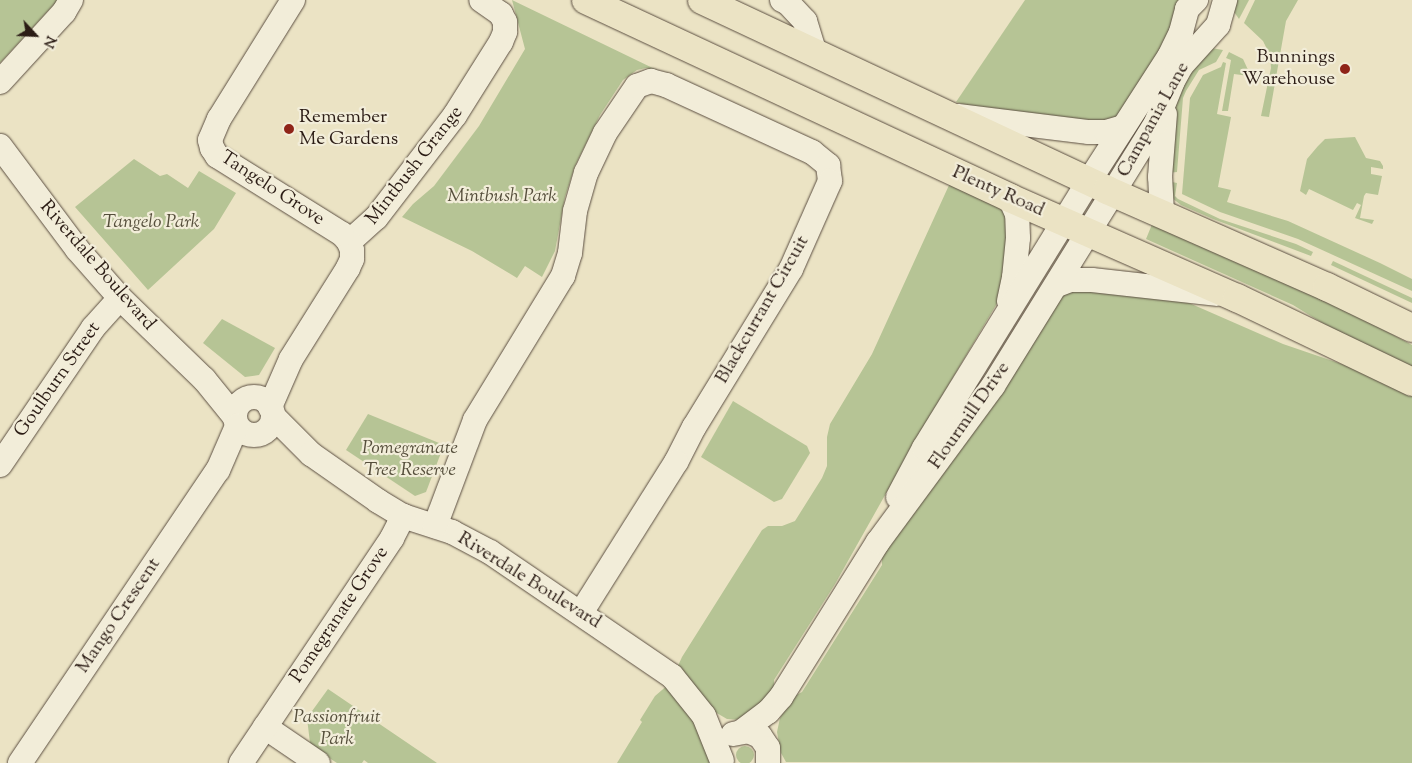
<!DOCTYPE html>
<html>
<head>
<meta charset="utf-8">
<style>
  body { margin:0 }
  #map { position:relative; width:1412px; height:763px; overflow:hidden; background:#ebe3c4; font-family:"Sorts Mill Goudy",serif }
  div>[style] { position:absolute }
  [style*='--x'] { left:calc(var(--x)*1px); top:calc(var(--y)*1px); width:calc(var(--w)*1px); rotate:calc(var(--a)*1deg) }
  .green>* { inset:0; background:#b6c495 }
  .round { border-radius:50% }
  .roads { filter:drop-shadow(0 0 1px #5b4e41) drop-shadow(0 0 1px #5b4e41) }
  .minor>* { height:24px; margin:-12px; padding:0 12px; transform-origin:12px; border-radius:12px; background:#f2edd9 }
  .minor>.ring { margin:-12px; padding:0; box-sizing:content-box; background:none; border:24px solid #f2edd9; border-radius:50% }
  .highway>* { height:28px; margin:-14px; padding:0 14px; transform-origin:14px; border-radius:14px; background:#ebe3c4 }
  .dots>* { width:14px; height:14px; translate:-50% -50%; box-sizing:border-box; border:2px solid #f2edd9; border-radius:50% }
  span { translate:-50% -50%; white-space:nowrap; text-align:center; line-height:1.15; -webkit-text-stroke:4.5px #f2edd9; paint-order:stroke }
  .poi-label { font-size:19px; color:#2b1c15 }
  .right { translate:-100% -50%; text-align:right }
  .left { translate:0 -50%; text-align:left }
  .street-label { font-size:19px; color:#2b1c15 }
  .park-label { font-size:19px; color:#554e3b; font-style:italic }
  .north { position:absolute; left:10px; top:10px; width:50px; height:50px; -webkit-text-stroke:4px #f2edd9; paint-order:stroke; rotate:115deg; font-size:14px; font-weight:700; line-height:20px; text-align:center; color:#2b1c15 }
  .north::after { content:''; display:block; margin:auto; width:18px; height:22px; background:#2b1c15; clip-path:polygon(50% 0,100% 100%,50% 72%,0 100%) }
</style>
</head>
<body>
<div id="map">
  <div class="green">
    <i style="clip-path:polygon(0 0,58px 0,0 63px)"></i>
    <i style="clip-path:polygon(512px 0,661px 72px,646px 68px,637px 70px,623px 80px,600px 115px,575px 166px,565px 197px,555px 251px,542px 277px,525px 266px,517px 278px,472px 251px,402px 217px,413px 204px,434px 186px,479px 126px,525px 49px)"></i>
    <i style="clip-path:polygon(1025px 0,1186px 0,1177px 23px,1114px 123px,977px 109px,956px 102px)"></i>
    <i style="clip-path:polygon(1233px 0,1249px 0,1239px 19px,1232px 9px)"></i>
    <i style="clip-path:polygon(1255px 0,1298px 0,1286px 21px,1269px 117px,1261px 116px,1271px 68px,1270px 55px,1263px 41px,1244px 23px)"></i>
    <i style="clip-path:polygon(1211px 48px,1223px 50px,1216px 62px,1199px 70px,1186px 91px,1183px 98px,1177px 172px,1167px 173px,1174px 93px)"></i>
    <i style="clip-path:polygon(1229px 52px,1243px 59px,1249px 72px,1249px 76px,1234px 74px,1228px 111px,1222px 111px,1231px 60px,1226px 58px)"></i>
    <i style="clip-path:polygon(1223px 62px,1226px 63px,1217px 114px,1231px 117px,1218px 187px,1231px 190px,1227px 202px,1288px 221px,1380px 263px,1412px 279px,1412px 291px,1298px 239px,1220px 212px,1182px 194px,1190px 98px,1203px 75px,1221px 67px)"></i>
    <i style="clip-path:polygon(1355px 137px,1366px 158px,1380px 161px,1383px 166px,1383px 169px,1371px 167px,1371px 174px,1382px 176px,1378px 195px,1366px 193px,1364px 196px,1360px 218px,1374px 220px,1372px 224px,1355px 218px,1361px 205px,1357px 203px,1353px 210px,1309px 189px,1306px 195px,1300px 191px,1307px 159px,1318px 146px,1325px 139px)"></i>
    <i style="clip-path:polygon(134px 159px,160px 176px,167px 174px,188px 188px,199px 171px,236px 193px,214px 229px,148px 290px,75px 207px)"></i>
    <i style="clip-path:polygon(1167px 181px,1177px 183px,1175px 196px,1178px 199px,1220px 219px,1296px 244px,1313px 252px,1311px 256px,1213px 219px,1181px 205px,1172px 198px)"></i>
    <i style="clip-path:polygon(950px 183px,1001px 207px,1010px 220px,999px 300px,920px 433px,835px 584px,774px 680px,774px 691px,742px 720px,727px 719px,715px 712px,677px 668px,682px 657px,762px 530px,768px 526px,782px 526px,795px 521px,822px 478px,827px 466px,827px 437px,830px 424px,872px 354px)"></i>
    <i style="clip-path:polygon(1155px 217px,1327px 299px,1412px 345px,1412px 371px,1345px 337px,1293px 305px,1146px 239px)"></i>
    <i style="clip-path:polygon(1333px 261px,1412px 298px,1412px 303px,1331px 265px)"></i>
    <i style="clip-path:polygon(1069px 289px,1180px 299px,1283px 344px,1365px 372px,1412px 396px,1412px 763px,786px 762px,781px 753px,777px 732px,780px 718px,791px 698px,802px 692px,882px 565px,882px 552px,1057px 299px)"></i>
    <i style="clip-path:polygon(222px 319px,275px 348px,259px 375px,245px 377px,203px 343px)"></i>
    <i style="clip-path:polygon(733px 401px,807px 446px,810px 453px,782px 499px,774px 502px,701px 457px)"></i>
    <i style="clip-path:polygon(368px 414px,444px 445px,426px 492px,415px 496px,346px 450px)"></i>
    <i style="clip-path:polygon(669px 684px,698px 726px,711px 763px,617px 763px,642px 722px,640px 720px,655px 696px)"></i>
    <i style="clip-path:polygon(328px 689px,437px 763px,368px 763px,364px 760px,362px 763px,337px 763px,320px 752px,310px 743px,307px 718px)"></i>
    <i class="round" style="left:736px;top:746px;width:18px;height:18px"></i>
  </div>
  <div class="roads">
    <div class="minor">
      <i style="--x:782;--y:0;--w:7;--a:27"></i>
      <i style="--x:788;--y:3;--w:25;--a:47"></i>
      <i style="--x:805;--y:21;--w:34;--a:73"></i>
      <i style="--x:0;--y:82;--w:95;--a:-47.6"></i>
      <i style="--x:64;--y:12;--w:14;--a:-60"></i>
      <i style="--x:958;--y:116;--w:132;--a:7"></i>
      <i style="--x:1089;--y:132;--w:17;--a:0"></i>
      <i style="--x:1106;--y:132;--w:18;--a:-16"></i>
      <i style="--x:0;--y:146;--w:129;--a:53.2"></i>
      <i style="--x:77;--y:249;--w:65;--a:48.7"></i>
      <i style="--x:120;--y:298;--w:117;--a:44"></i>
      <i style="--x:204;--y:379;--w:48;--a:51"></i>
      <i style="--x:1162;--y:213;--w:36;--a:-93"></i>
      <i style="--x:1160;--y:177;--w:63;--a:-85.5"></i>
      <i style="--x:349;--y:242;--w:36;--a:-42"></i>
      <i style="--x:376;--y:218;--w:130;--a:-52.5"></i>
      <i style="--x:455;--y:115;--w:86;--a:-57.8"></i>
      <i style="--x:501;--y:42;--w:11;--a:-68"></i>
      <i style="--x:505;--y:32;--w:10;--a:-90"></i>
      <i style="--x:505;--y:22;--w:9;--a:-117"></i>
      <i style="--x:501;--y:14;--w:24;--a:-145"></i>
      <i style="--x:1057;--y:285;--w:14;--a:-21"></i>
      <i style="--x:1070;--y:280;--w:22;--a:0"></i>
      <i style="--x:1092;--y:280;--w:125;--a:6.4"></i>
      <i style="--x:1009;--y:301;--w:24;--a:-78"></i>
      <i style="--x:1014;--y:278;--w:40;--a:-84.3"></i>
      <i style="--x:1018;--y:238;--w:24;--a:-92"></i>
      <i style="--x:1017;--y:214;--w:17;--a:-114"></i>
      <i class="ring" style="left:235px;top:397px;width:14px;height:14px"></i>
      <i style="--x:270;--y:407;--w:52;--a:-66.4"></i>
      <i style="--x:291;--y:359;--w:107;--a:-57.9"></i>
      <i style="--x:348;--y:268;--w:10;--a:-66"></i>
      <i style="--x:352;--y:259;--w:9;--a:-90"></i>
      <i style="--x:352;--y:250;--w:9;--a:-111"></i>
      <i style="--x:349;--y:242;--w:11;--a:-131"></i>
      <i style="--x:342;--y:234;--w:147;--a:-148"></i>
      <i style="--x:217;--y:156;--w:9;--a:-122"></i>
      <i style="--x:212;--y:148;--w:8;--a:-104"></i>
      <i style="--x:210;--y:140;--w:23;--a:-67"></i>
      <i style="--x:219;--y:119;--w:140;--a:-58.1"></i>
      <i style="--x:273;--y:416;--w:54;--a:45"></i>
      <i style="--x:311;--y:454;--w:82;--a:35"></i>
      <i style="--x:378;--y:501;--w:29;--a:31"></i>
      <i style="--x:403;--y:516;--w:52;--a:18.1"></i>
      <i style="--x:452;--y:532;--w:43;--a:27.8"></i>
      <i style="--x:490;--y:552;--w:220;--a:34.3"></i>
      <i style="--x:672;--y:676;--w:51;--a:51.3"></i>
      <i style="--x:704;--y:716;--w:48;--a:68.2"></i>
      <i style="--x:0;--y:465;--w:166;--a:-55.8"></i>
      <i style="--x:93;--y:328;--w:40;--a:-48"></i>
      <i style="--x:898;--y:497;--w:55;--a:-62"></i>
      <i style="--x:924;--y:448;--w:314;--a:-58.3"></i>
      <i style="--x:1089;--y:181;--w:148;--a:-57.2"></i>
      <i style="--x:1169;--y:57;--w:28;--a:-64"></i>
      <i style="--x:1181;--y:32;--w:24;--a:-75"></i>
      <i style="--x:1187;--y:9;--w:13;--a:-45"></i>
      <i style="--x:435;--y:526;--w:113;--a:-69.3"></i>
      <i style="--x:475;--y:420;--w:169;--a:-58.6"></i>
      <i style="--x:563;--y:276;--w:24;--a:-73"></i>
      <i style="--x:570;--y:253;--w:42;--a:-83.2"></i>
      <i style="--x:575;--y:211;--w:40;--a:-74"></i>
      <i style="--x:586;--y:173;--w:44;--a:-64.6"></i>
      <i style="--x:605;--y:133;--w:57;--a:-55.8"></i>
      <i style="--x:637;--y:86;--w:15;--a:-20"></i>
      <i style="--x:651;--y:81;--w:16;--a:15"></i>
      <i style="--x:666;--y:85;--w:161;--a:24.7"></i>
      <i style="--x:812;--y:152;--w:21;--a:39"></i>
      <i style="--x:828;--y:165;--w:16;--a:83"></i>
      <i style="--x:830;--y:181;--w:96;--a:113.9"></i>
      <i style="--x:791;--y:269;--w:185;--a:121.5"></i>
      <i style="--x:694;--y:427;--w:39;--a:117"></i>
      <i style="--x:676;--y:462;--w:178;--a:122.2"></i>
      <i style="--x:265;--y:727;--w:64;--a:34.2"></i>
      <i style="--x:741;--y:732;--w:34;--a:-37"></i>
      <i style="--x:768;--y:712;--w:20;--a:-49"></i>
      <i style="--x:781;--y:697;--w:183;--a:-58"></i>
      <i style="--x:878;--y:542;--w:194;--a:-53.6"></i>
      <i style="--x:993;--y:386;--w:309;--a:-58.2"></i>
      <i style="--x:1156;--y:123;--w:45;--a:-68"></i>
      <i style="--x:1173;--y:81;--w:18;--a:-61"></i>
      <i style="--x:1182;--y:65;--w:54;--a:-48"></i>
      <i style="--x:1218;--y:25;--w:26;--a:-74"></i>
      <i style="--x:733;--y:734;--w:15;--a:-11"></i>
      <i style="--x:748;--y:731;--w:13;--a:23"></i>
      <i style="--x:760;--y:736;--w:14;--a:56"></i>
      <i style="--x:768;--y:748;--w:15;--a:90"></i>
      <i style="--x:20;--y:763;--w:354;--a:-56"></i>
      <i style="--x:218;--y:470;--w:48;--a:-66.6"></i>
      <i style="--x:241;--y:763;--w:271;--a:-56.1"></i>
      <i style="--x:392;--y:538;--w:25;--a:-63"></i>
    </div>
    <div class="highway">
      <i style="--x:586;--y:0;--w:468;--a:25"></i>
      <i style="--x:1010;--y:198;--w:248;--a:23.8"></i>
      <i style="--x:1237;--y:298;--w:194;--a:25.6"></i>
      <i style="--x:702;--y:0;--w:447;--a:25.1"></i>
      <i style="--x:1107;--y:190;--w:240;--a:23.8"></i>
      <i style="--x:1327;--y:287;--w:94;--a:25.8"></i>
    </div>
  </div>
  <div class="dots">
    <i style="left:1345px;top:69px;background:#8f2418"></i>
    <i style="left:289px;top:129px;background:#8f2418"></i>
  </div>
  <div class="poi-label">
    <span class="right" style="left:1335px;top:69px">Bunnings<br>Warehouse</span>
    <span class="left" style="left:299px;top:129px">Remember<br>Me Gardens</span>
  </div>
  <div class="street-label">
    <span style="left:1154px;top:120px;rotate:-61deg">Campania Lane</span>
    <span style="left:415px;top:166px;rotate:-52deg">Mintbush Grange</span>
    <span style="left:272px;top:189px;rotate:33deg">Tangelo Grove</span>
    <span style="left:998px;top:192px;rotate:24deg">Plenty Road</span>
    <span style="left:97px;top:266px;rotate:49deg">Riverdale Boulevard</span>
    <span style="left:763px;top:310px;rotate:-60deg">Blackcurrant Circuit</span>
    <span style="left:58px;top:380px;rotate:-55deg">Goulburn Street</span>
    <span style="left:970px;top:416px;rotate:-55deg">Flourmill Drive</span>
    <span style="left:529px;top:581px;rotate:32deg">Riverdale Boulevard</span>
    <span style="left:340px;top:615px;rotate:-56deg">Pomegranate Grove</span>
    <span style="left:119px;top:616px;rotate:-56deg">Mango Crescent</span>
  </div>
  <div class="park-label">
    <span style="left:502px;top:197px">Mintbush Park</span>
    <span style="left:151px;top:223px">Tangelo Park</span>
    <span style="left:410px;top:460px">Pomegranate<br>Tree Reserve</span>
    <span style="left:337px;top:729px">Passionfruit<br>Park</span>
  </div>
  <div class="north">N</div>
</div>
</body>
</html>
